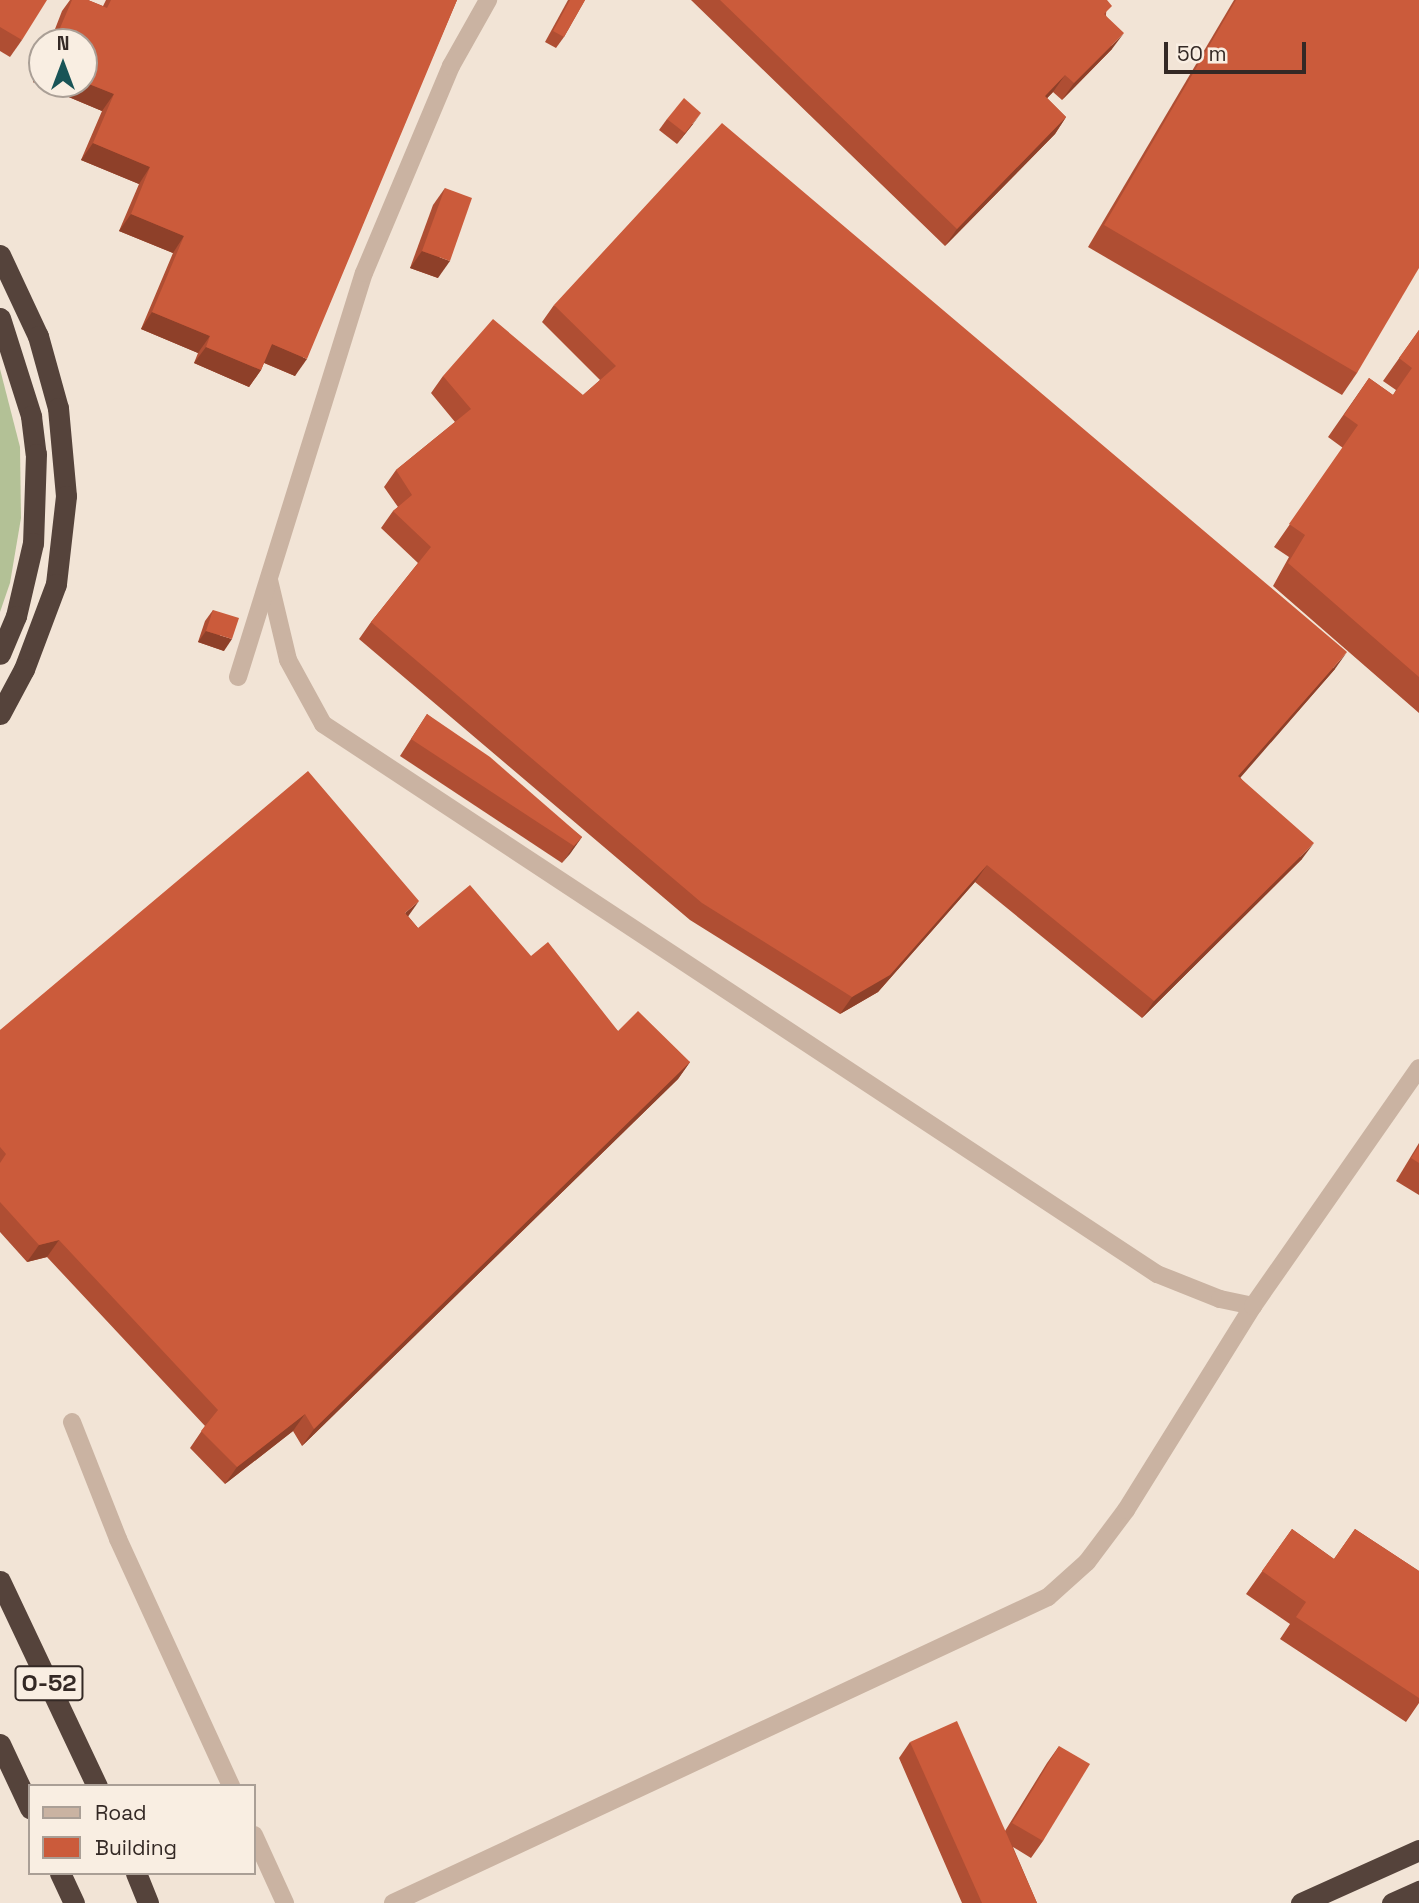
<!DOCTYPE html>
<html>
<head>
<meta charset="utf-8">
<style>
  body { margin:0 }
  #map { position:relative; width:1419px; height:1903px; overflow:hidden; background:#f2e4d6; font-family:"Space Grotesk",sans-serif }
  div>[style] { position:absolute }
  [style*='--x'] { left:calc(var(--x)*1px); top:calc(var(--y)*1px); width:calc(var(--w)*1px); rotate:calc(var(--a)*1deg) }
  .green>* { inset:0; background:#b3c196 }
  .minor>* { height:18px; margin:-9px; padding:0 9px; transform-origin:9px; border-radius:9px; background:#cab3a2 }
  .highway>* { height:21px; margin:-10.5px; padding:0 10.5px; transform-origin:10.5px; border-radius:10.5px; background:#55433b }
  .wall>* { inset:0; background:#af4e33 }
  .shaded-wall>* { inset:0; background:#8e4029 }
  .building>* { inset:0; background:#cb5b3b }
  span { translate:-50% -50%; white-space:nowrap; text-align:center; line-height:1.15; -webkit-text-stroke:5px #f9eee2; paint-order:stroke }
  .shield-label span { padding:2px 5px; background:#f9eee2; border:2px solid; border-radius:5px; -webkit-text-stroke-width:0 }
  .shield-label { font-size:24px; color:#342925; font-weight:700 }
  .legend { position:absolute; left:28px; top:1784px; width:228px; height:91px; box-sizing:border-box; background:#f9eee2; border:2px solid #aa9f96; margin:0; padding:9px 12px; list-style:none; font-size:21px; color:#342925 }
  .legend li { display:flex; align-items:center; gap:14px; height:35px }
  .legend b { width:35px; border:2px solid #aa9f96 }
  .north { position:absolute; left:28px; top:28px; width:70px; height:70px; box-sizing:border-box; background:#f9eee2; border:2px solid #aa9f96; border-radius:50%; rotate:0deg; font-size:19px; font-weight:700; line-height:28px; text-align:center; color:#342925 }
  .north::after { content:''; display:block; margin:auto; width:24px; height:32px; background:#195457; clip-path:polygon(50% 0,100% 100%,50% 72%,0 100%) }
  .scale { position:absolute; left:1164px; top:42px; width:142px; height:32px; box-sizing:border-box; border:4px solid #342925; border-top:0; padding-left:9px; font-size:21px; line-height:24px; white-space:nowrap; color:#342925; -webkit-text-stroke:5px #f9eee2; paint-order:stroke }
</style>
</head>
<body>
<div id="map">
  <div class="green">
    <i style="clip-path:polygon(0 369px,20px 447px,21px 518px,10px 583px,0 612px)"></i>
  </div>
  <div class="minor">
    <i style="--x:269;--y:580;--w:82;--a:76.6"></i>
    <i style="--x:288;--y:660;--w:73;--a:61.3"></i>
    <i style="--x:323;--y:724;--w:999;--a:33.4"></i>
    <i style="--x:1157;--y:1274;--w:68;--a:21.6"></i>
    <i style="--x:1220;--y:1299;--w:34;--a:12"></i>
    <i style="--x:238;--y:677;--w:423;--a:-72.7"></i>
    <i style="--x:364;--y:273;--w:225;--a:-67.2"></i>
    <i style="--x:451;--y:66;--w:76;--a:-60.7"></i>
    <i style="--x:72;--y:1422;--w:126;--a:68.5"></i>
    <i style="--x:118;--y:1539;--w:272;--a:65.4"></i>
    <i style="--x:254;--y:1835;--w:75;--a:65.5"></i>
    <i style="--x:393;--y:1903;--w:723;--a:-25.04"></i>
    <i style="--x:1048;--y:1597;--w:52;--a:-41.9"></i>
    <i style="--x:1087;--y:1562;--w:65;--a:-53.1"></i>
    <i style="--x:1126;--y:1510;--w:240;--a:-58.1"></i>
    <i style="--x:1253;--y:1306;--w:290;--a:-55.1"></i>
  </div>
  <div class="highway">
    <i style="--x:0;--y:255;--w:89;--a:64.9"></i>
    <i style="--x:38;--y:336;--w:75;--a:74.5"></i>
    <i style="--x:58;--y:408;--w:88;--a:84.8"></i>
    <i style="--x:66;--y:496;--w:89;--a:96.5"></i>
    <i style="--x:56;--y:584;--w:91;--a:110.6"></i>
    <i style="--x:24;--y:669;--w:51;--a:118.1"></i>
    <i style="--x:0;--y:318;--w:103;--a:72.4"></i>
    <i style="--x:31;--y:416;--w:38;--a:83"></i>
    <i style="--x:36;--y:454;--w:89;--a:91.9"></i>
    <i style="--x:33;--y:543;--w:75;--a:103.1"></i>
    <i style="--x:16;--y:616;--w:41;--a:112.8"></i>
    <i style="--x:0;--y:1581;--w:227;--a:64.7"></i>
    <i style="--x:0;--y:1744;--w:71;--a:64.9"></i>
    <i style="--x:60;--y:1873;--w:33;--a:65"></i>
    <i style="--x:136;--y:1873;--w:32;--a:68"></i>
    <i style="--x:1301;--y:1903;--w:129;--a:-24.2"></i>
    <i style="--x:1392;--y:1903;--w:30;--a:-24"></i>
  </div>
  <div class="wall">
    <i style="clip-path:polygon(0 0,22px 40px,10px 57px,0 51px)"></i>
    <i style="clip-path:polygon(70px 0,88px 0,103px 6px,106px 0,457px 0,295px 376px,264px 363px,261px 370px,249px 387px,194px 363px,198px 353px,141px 329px,173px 253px,119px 231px,139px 184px,81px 160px,102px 111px,33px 82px,42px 60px,42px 84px,84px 42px,50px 42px,62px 11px)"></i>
    <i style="clip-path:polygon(568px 0,585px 0,564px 37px,556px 48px,545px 42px)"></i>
    <i style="clip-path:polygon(691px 0,1107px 0,1106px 15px,1112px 49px,1062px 100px,1053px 92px,1047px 98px,1066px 117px,1055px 134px,945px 246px)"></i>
    <i style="clip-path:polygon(1234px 0,1419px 0,1357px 373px,1342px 395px,1088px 247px)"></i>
    <i style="clip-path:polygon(667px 119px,693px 124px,677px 144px,659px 130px)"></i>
    <i style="clip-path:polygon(445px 188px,438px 278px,410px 268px,433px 205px)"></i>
    <i style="clip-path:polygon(554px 305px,1335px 669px,1240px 777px,1302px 859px,1142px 1018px,975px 882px,878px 992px,840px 1014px,690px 920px,359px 639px,371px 622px,418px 563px,381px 528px,393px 511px,398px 507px,384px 487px,396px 470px,455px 422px,431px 393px,443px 376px,583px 395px,600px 380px,542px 322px)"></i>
    <i style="clip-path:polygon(1419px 330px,1419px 713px,1273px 586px,1289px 557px,1274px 547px,1343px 448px,1328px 437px,1369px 378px,1393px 395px,1396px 390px,1383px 381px)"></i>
    <i style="clip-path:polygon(213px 610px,224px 651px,198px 642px,205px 621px)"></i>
    <i style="clip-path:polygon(427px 714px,582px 837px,562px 863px,400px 756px)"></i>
    <i style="clip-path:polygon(408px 916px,418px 928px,531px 956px,618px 1031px,690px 1062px,678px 1079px,302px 1446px,293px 1431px,225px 1484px,190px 1448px,205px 1426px,47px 1257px,27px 1262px,0 1232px,0 1030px)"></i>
    <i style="clip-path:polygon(1419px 1143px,1419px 1195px,1396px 1181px)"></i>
    <i style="clip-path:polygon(1292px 1529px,1334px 1559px,1355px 1529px,1419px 1571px,1419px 1703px,1406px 1722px,1280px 1639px,1290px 1624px,1246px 1594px)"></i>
    <i style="clip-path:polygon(910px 1742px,1005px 1831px,1047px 1763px,1059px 1746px,1043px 1841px,1031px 1858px,1013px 1847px,1037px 1903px,962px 1903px,899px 1758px)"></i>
  </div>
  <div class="shaded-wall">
    <i style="clip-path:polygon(1124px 33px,1112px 49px,1062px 100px,1074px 83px)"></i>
    <i style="clip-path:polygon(42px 69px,42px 84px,84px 84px,84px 82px,114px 94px,102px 111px,33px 82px)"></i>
    <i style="clip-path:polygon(1065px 75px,1053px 92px,1033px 113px,1045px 96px)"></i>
    <i style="clip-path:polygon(701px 113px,693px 124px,677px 144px,685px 133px)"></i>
    <i style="clip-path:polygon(1066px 117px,1055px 134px,945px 246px,957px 229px)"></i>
    <i style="clip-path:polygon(93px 143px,150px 167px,139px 184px,81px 160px)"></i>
    <i style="clip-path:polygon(131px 214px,184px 236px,173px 253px,119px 231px)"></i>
    <i style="clip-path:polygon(422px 251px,450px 261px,438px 278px,410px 268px)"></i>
    <i style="clip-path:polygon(152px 312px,210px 336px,198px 353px,141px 329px)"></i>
    <i style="clip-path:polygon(272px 344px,307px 359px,295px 376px,260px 361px)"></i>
    <i style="clip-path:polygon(206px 347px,261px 370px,249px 387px,194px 363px)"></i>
    <i style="clip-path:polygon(206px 631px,232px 639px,224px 651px,198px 642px)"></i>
    <i style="clip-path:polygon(1347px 652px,1335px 669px,1227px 793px,1238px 776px)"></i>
    <i style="clip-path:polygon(582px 837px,570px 854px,562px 863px,574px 846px)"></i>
    <i style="clip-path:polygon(1314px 843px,1302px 859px,1142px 1018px,1154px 1001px)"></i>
    <i style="clip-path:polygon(987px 865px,975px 882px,878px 992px,840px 1014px,852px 997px)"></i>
    <i style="clip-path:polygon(419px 901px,407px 918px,405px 913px)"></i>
    <i style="clip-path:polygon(690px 1062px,678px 1079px,302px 1446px,314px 1429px)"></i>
    <i style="clip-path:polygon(59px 1240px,47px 1257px,27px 1262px,39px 1245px)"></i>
    <i style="clip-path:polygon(305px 1414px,293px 1431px,225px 1484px,237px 1467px)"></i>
  </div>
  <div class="building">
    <i style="clip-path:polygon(0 0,47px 0,22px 40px,0 27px)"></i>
    <i style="clip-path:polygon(72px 0,88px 0,107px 8px,111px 0,457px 0,307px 359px,272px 344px,261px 370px,206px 347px,210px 336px,152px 312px,184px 236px,131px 214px,150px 167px,93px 143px,114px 94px,84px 82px,84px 42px,54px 42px)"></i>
    <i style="clip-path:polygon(570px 0,585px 0,564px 37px,553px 31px)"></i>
    <i style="clip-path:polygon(720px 0,1107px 0,1112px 6px,1104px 14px,1124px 33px,1074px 83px,1065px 75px,1045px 96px,1066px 117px,957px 229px)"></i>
    <i style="clip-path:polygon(1236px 0,1419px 0,1419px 268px,1357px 373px,1104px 225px)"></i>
    <i style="clip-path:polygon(684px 98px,701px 113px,685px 133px,667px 119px)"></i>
    <i style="clip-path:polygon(722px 123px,1347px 652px,1238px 776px,1314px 843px,1154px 1001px,987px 865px,890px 975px,852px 997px,702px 903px,371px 622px,431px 547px,393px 511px,412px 495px,396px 470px,471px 409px,443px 376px,493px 319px,583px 395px,616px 366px,554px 305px)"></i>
    <i style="clip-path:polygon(445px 188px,472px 198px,450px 261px,422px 251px)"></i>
    <i style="clip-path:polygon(1419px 330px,1419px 677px,1288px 563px,1305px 535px,1289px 524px,1358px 425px,1344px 415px,1369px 378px,1393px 395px,1412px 368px,1399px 358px)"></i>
    <i style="clip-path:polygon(213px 610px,239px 618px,232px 639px,206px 631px)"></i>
    <i style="clip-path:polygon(427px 714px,490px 757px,582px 837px,574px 846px,411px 739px)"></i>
    <i style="clip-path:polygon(308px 771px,419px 901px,405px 913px,418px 928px,470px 885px,531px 956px,548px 942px,618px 1031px,638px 1011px,690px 1062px,314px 1429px,305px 1414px,237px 1467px,201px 1431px,218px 1410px,59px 1240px,39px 1245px,0 1202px,0 1163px,6px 1154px,0 1147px,0 1030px)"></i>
    <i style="clip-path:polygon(1419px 1146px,1419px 1163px,1411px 1158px)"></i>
    <i style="clip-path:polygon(1292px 1529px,1334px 1559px,1355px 1529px,1419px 1571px,1419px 1698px,1296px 1617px,1306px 1602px,1262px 1571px)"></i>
    <i style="clip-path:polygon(957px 1721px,1037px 1903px,982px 1903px,910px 1742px)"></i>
    <i style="clip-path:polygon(1059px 1746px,1090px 1764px,1043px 1841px,1012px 1823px)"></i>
  </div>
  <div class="shield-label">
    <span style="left:49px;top:1683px">O-52</span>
  </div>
  <ul class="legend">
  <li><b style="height:9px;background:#cab3a2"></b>Road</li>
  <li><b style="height:19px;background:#cb5b3b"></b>Building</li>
  </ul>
  <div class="north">N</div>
  <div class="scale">50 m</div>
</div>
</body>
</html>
